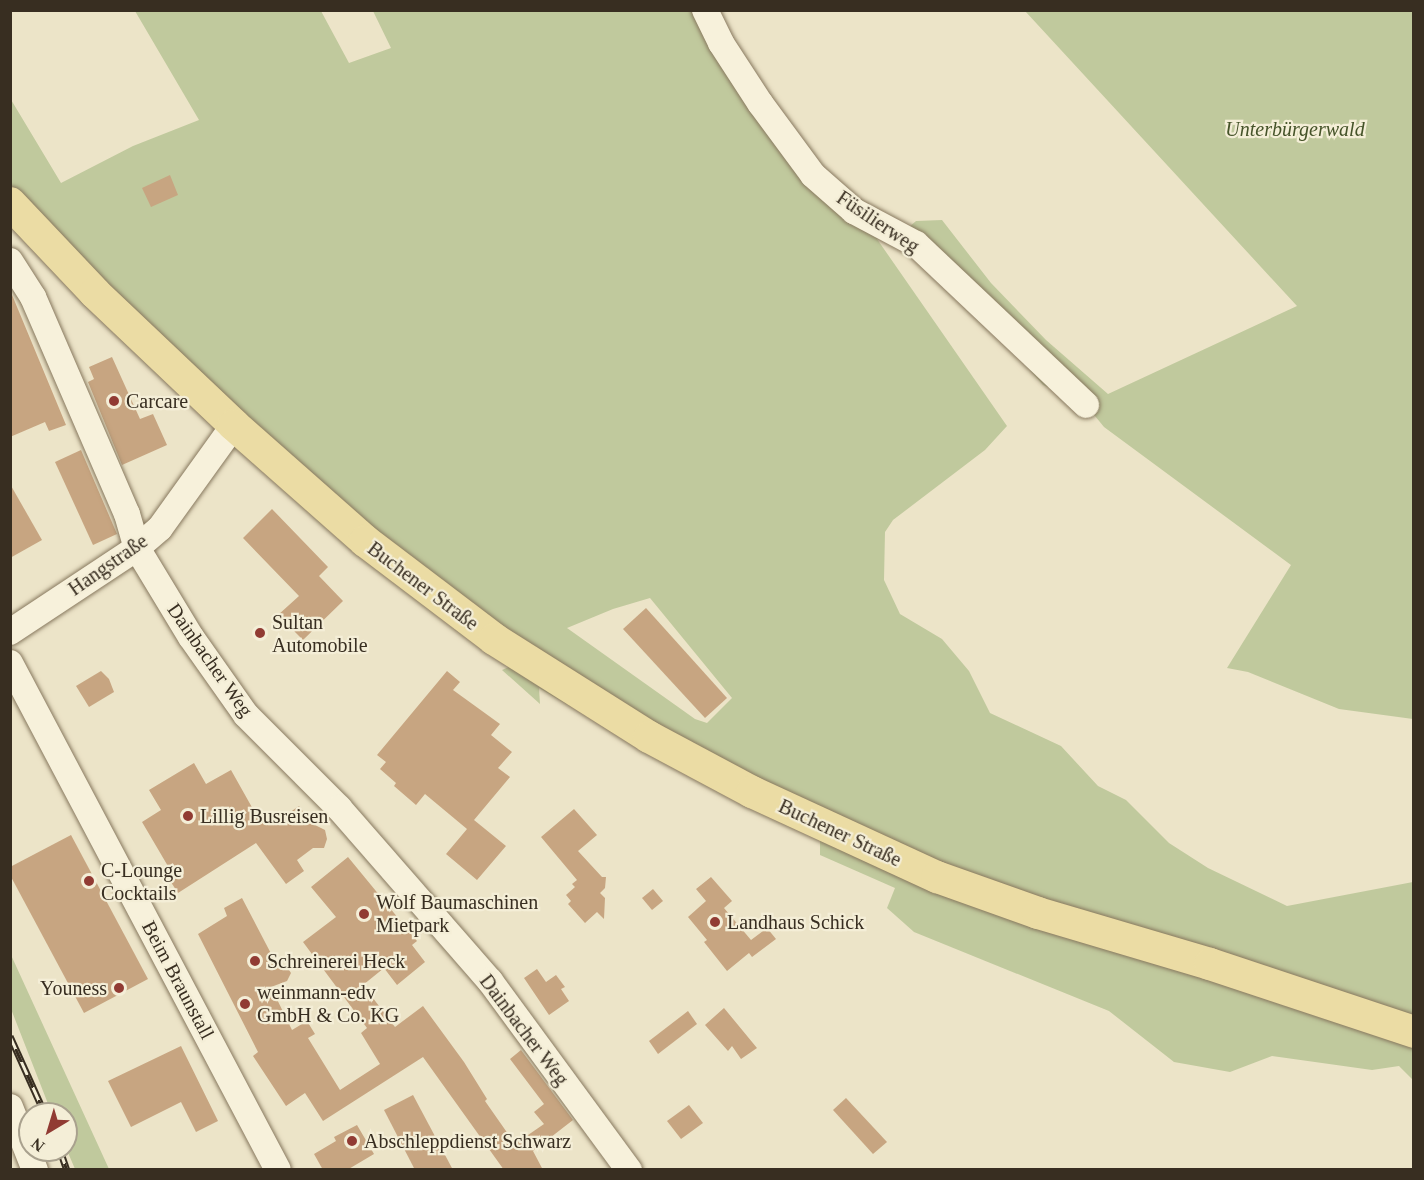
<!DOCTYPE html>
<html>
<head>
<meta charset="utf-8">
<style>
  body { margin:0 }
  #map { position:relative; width:1424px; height:1180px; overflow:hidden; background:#ece4c8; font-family:"Times New Roman",serif }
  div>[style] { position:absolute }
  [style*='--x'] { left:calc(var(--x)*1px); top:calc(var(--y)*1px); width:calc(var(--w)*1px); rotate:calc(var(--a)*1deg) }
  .green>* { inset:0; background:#c0c99d }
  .building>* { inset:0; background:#c7a581 }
  .roads { filter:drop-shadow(0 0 2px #87785e) drop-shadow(0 0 2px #87785e) }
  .minor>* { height:26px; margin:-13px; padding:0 13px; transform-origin:13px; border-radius:13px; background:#f7f1db }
  .major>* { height:32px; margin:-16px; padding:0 16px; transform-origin:16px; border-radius:16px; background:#ebdca4 }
  .rail>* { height:7px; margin-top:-3.5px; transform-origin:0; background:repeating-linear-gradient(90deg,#f4eed7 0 14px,#382e21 0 28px); box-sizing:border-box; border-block:2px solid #382e21 }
  .dots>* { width:16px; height:16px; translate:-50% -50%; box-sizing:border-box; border:3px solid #f4eed7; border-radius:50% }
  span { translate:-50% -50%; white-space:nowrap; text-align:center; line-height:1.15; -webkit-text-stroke:4.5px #f4eed7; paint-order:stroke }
  .park-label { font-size:20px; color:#455329; font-style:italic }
  .street-label { font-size:20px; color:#382e21 }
  .poi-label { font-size:20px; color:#382e21 }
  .left { translate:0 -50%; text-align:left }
  .right { translate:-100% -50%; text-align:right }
  .frame { position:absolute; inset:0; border:12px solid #382e21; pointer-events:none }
  .north { position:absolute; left:18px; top:1102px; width:60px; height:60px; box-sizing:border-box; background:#f4eed7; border:2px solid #a9a18e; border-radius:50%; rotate:218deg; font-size:16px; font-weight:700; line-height:24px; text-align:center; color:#382e21 }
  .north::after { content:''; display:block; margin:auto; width:21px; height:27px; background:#913b33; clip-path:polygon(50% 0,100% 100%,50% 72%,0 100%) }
</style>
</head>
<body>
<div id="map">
  <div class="green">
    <i style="clip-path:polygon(evenodd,135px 11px,321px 11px,349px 63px,391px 48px,373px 11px,705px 11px,813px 175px,900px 235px,916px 221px,942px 220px,991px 283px,1046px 340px,1108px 394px,1297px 306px,1025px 11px,1413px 11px,1413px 719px,1339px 709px,1248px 672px,1227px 668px,1291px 565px,1104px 427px,1086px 405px,1043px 385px,916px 244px,877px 239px,1007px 426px,985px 450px,893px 520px,885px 532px,884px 580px,900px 614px,942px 639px,969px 671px,990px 713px,1061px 746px,1098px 786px,1126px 800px,1169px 843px,1208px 868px,1287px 906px,1413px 882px,1413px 1080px,1399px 1066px,1372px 1070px,1272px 1056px,1230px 1072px,1174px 1062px,1109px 1011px,914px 932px,887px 908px,895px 888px,820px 855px,820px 838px,613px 731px,539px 688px,540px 704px,502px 670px,525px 660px,234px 425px,11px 185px,10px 98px,61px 183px,133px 146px,199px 120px,135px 11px,650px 598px,732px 698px,707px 723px,695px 719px,567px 628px,613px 609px,650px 598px)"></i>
    <i style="clip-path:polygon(11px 955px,109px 1169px,75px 1169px,66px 1148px,66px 1114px,52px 1114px,11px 1009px)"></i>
  </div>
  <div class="building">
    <i style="clip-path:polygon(170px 175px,178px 195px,151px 207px,142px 188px)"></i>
    <i style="clip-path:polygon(10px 290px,66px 425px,49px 431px,45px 422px,10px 437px)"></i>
    <i style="clip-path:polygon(112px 357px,140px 419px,153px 414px,167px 445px,122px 465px,88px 382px,94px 379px,89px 367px)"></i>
    <i style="clip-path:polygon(81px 450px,117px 534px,93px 545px,55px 462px)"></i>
    <i style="clip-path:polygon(10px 484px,42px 540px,10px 558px)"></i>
    <i style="clip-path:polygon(272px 509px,328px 567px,319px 576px,343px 601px,303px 640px,278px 615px,299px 596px,243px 538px)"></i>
    <i style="clip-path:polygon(646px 608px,727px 698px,705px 718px,623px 629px)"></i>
    <i style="clip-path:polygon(101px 671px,109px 679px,114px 692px,89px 707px,76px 686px)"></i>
    <i style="clip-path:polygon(447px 671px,460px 682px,453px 690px,500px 724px,491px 735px,512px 752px,498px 768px,510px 777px,474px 820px,506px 846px,477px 880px,446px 854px,467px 829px,425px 794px,416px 805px,394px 786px,396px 783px,380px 769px,386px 762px,377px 755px)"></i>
    <i style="clip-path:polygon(194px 763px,206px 784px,231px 770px,258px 818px,263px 815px,271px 825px,299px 806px,311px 823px,325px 830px,327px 839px,324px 848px,313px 848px,297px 860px,304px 871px,286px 884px,256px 843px,178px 893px,167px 876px,172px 873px,142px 822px,161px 810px,149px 790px)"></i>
    <i style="clip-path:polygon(574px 809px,597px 835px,578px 851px,602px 877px,606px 877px,605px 888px,600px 893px,605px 898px,604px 919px,597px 912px,585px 923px,568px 904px,571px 901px,566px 895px,575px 887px,572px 884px,577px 880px,541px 837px)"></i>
    <i style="clip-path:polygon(71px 835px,148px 979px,84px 1013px,10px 875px,10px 867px)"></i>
    <i style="clip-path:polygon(348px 857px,417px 941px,412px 945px,425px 962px,397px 985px,384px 968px,363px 985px,395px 1027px,423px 1006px,464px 1062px,487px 1099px,485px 1101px,515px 1144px,544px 1124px,534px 1112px,544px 1104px,510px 1059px,521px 1050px,573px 1120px,533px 1151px,543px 1170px,504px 1170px,423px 1057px,323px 1121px,305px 1093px,286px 1106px,253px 1056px,258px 1052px,198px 934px,227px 916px,224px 908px,242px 898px,277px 965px,287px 967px,291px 973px,287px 981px,271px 987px,292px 1030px,307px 1021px,315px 1034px,308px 1038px,340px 1090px,380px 1064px,361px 1033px,367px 1028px,303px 942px,336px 917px,311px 887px)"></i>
    <i style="clip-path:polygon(711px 877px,732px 901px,724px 908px,751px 940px,767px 928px,776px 939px,752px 957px,749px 953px,727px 971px,704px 942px,707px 940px,688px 917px,706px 901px,696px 889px)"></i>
    <i style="clip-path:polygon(653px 889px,663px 901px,652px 910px,642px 898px)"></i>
    <i style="clip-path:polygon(537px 969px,546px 982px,556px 975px,565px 987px,561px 989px,569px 1001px,549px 1015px,524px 978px)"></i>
    <i style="clip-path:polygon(724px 1008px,757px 1048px,741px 1059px,732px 1046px,728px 1051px,705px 1025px)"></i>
    <i style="clip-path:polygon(688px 1011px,697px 1024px,658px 1054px,649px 1041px)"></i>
    <i style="clip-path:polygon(181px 1046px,218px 1121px,196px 1132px,181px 1102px,131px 1127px,108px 1081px)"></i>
    <i style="clip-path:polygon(413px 1095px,453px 1170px,415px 1170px,384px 1110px)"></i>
    <i style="clip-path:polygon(846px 1098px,887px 1142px,873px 1154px,833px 1110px)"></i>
    <i style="clip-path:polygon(689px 1105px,703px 1123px,681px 1139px,667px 1121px)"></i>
    <i style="clip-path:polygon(357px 1125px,374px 1154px,347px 1170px,323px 1170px,314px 1154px,336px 1141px,334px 1137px)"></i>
  </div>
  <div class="roads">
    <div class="minor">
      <i style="--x:705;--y:10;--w:37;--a:64"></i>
      <i style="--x:721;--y:43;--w:72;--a:57"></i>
      <i style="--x:760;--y:103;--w:89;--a:53.6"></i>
      <i style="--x:813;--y:175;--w:55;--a:41.3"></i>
      <i style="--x:854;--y:211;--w:70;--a:28"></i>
      <i style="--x:916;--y:244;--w:234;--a:43.4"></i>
      <i style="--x:10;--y:261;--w:43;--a:57.4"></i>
      <i style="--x:33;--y:297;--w:236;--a:66.6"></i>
      <i style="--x:127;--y:514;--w:35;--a:74"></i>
      <i style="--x:137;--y:548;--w:104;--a:58.8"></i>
      <i style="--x:191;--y:637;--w:95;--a:54.8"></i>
      <i style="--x:246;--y:715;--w:132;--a:45"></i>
      <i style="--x:339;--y:808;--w:230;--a:48.9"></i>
      <i style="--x:490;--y:981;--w:235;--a:53.7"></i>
      <i style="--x:10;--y:632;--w:152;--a:-33.5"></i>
      <i style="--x:137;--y:548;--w:30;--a:-41"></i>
      <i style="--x:160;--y:528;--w:127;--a:-54.3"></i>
      <i style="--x:10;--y:663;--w:573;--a:62.14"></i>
      <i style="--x:10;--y:1107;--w:68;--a:68.4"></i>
    </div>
    <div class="major">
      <i style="--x:10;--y:203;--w:124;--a:46.6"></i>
      <i style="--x:95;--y:293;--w:192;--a:43.5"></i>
      <i style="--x:234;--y:425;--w:175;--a:41.5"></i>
      <i style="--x:365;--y:541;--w:162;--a:37.2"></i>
      <i style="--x:494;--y:639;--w:183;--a:32.3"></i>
      <i style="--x:649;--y:737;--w:117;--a:28.1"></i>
      <i style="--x:752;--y:792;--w:204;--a:24.7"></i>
      <i style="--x:937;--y:877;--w:107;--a:19.6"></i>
      <i style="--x:1038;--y:913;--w:179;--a:16.5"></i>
      <i style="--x:1210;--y:964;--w:215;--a:18.4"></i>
    </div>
  </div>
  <div class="rail">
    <i style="--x:10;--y:1036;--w:85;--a:65.8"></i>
    <i style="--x:60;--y:1150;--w:21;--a:71"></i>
  </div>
  <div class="dots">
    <i style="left:114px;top:401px;background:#913b33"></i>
    <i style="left:260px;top:633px;background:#913b33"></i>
    <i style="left:188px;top:816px;background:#913b33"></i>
    <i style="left:89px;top:881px;background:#913b33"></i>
    <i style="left:364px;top:914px;background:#913b33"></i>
    <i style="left:715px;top:922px;background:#913b33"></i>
    <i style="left:255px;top:961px;background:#913b33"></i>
    <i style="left:119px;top:988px;background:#913b33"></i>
    <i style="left:245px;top:1004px;background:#913b33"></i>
    <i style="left:352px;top:1141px;background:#913b33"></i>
  </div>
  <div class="park-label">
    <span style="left:1295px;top:129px">Unterbürgerwald</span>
  </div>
  <div class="street-label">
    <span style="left:878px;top:222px;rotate:34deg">Füsilierweg</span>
    <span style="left:108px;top:565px;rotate:-35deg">Hangstraße</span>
    <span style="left:423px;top:586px;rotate:37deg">Buchener Straße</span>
    <span style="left:210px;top:660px;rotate:55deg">Dainbacher Weg</span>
    <span style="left:840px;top:833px;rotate:25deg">Buchener Straße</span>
    <span style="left:178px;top:980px;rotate:62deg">Beim Braunstall</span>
    <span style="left:524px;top:1030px;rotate:53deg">Dainbacher Weg</span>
  </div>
  <div class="poi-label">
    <span class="left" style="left:126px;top:401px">Carcare</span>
    <span class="left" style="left:272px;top:634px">Sultan<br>Automobile</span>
    <span class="left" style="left:200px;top:816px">Lillig Busreisen</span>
    <span class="left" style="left:101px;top:882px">C-Lounge<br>Cocktails</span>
    <span class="left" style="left:376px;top:914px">Wolf Baumaschinen<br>Mietpark</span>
    <span class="left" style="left:727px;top:922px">Landhaus Schick</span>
    <span class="left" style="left:267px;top:961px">Schreinerei Heck</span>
    <span class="right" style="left:107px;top:988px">Youness</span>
    <span class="left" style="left:257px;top:1004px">weinmann-edv<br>GmbH &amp; Co. KG</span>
    <span class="left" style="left:364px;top:1141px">Abschleppdienst Schwarz</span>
  </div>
  <div class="frame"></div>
  <div class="north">N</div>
</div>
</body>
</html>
